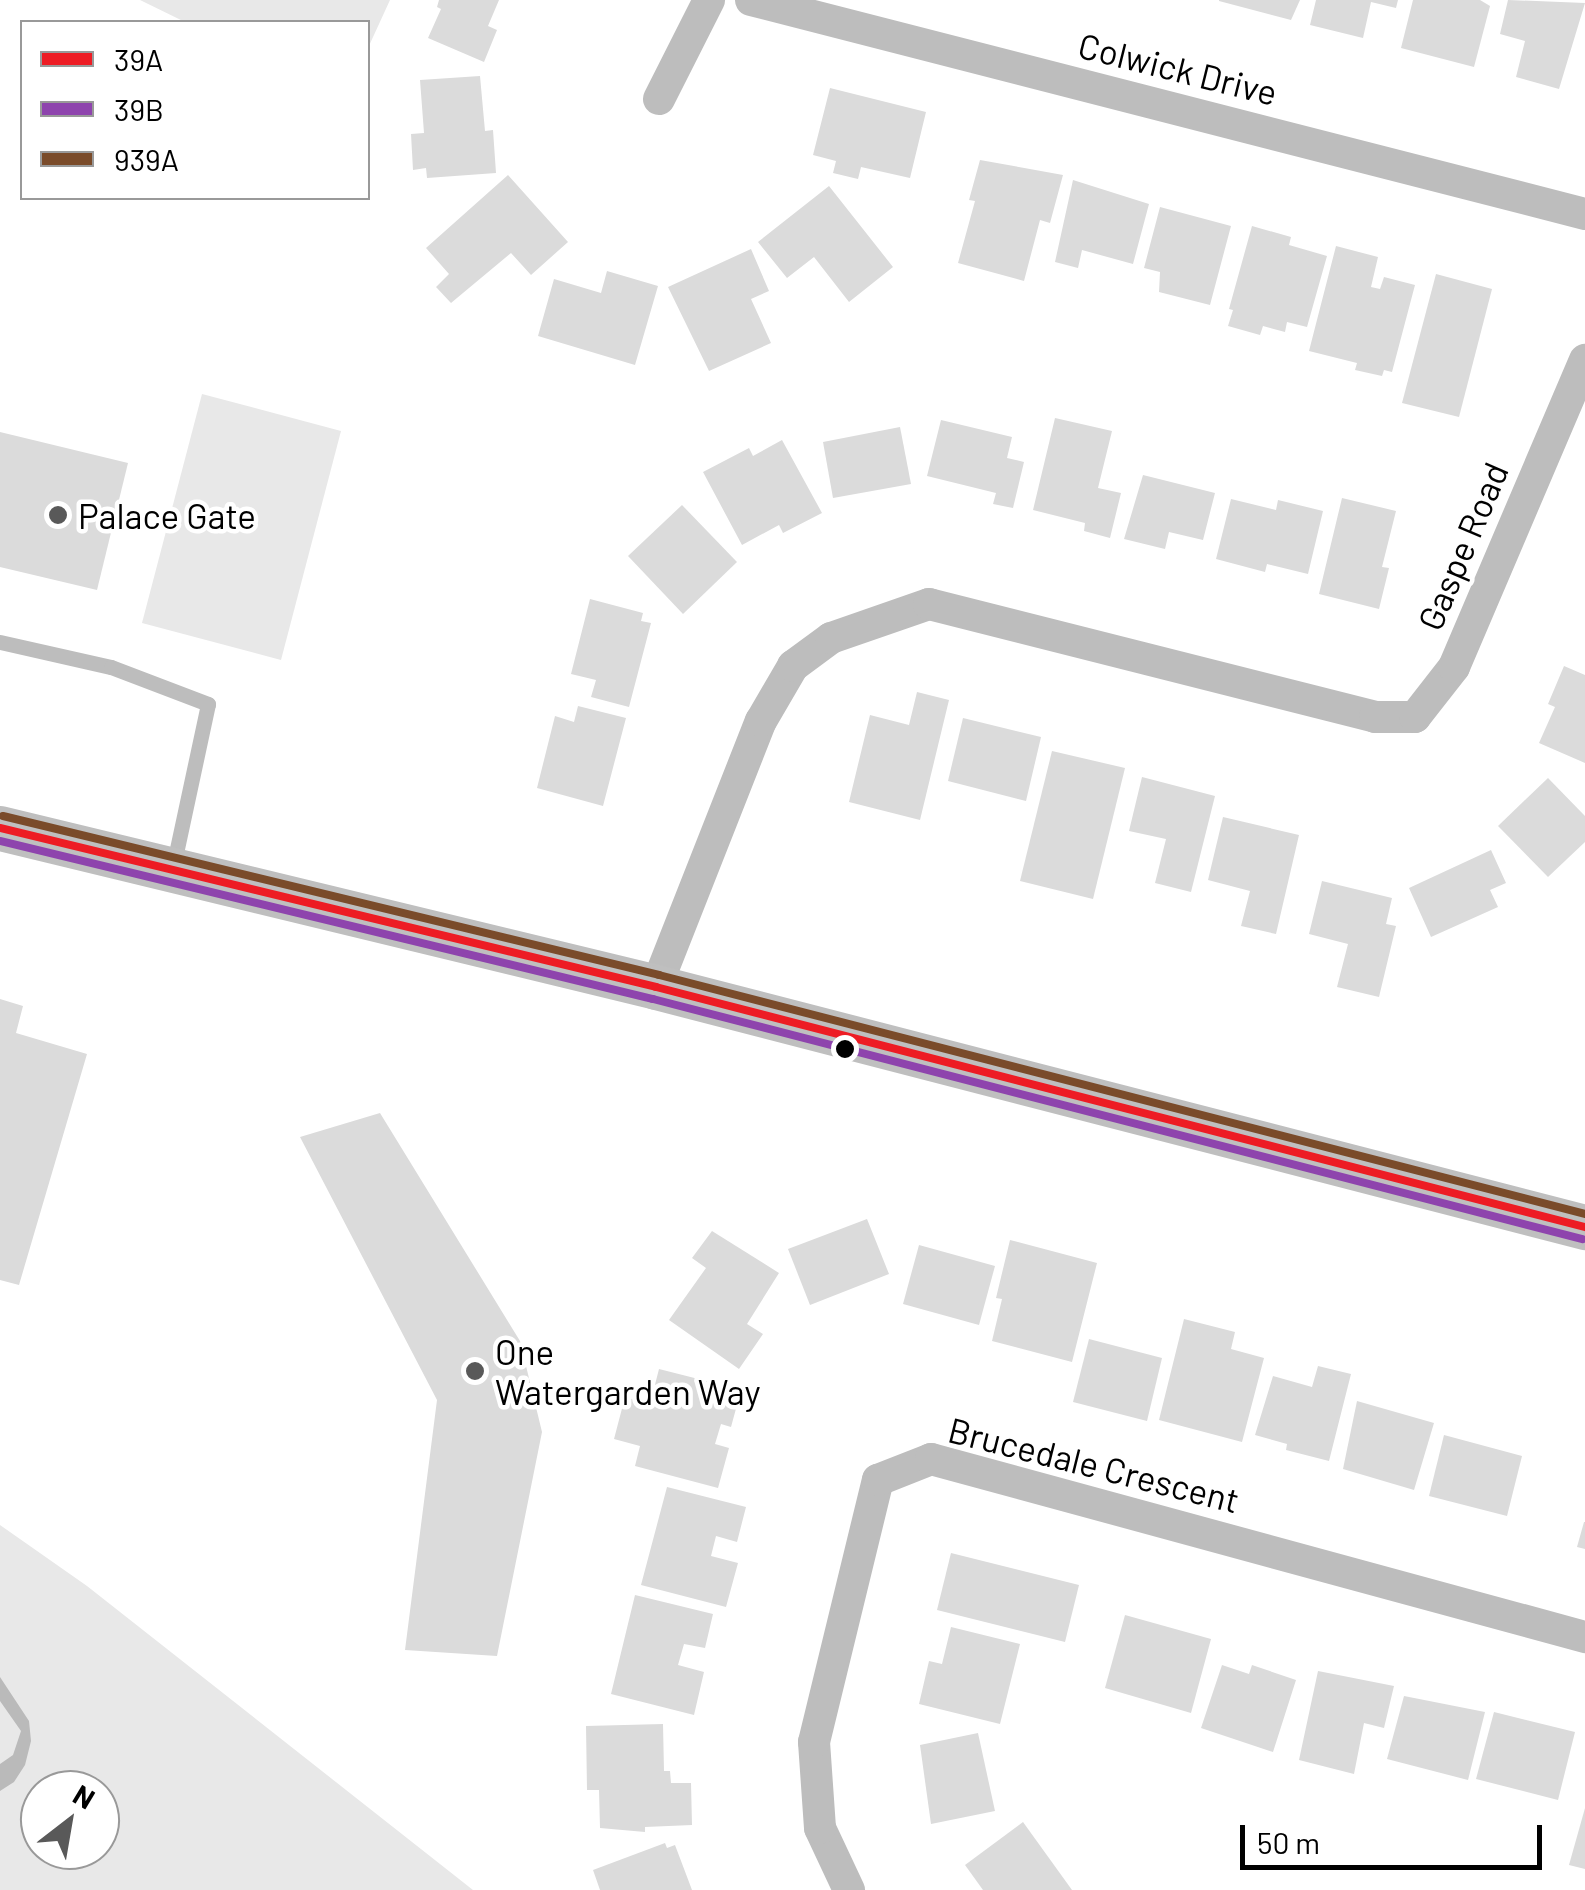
<!DOCTYPE html>
<html>
<head>
<meta charset="utf-8">
<style>
  body { margin:0 }
  #map { position:relative; width:1585px; height:1890px; overflow:hidden; background:#fff; font-family:Barlow,sans-serif }
  div>[style] { position:absolute }
  [style*='--x'] { left:calc(var(--x)*1px); top:calc(var(--y)*1px); width:calc(var(--w)*1px); rotate:calc(var(--a)*1deg) }
  .green>* { inset:0; background:#e8e8e8 }
  .water>* { inset:0; background:#bababa }
  .building>* { inset:0; background:#dbdbdb }
  .lane>* { height:15px; margin:-7.5px; padding:0 7.5px; transform-origin:7.5px; border-radius:7.5px; background:#bdbdbd }
  .street>* { height:32px; margin:-16px; padding:0 16px; transform-origin:16px; border-radius:16px; background:#bdbdbd }
  .secondary>* { height:45px; margin:-22.5px; padding:0 22.5px; transform-origin:22.5px; border-radius:22.5px; background:#bfbfbf }
  .bus-1>* { height:8px; margin:-4px; padding:0 4px; transform-origin:4px; border-radius:4px; background:#ed1c24 }
  .bus-2>* { height:8px; margin:-4px; padding:0 4px; transform-origin:4px; border-radius:4px; background:#8e44ad }
  .bus-3>* { height:8px; margin:-4px; padding:0 4px; transform-origin:4px; border-radius:4px; background:#7a4b2a }
  .dots>* { width:28px; height:28px; translate:-50% -50%; box-sizing:border-box; border:5px solid #fff; border-radius:50% }
  span { translate:-50% -50%; white-space:nowrap; text-align:center; line-height:1.15; -webkit-text-stroke:9px #fff; paint-order:stroke }
  .street-label { font-size:35px; color:#000 }
  .poi-label { font-size:35px; color:#000 }
  .left { translate:0 -50%; text-align:left }
  .legend { position:absolute; left:20px; top:20px; width:350px; height:180px; box-sizing:border-box; background:#fff; border:2px solid #999; margin:0; padding:12px 18px; list-style:none; font-size:30px; color:#000 }
  .legend li { display:flex; align-items:center; gap:20px; height:50px }
  .legend b { width:50px; border:2px solid #999 }
  .north { position:absolute; left:20px; top:1770px; width:100px; height:100px; box-sizing:border-box; background:#fff; border:2px solid #999; border-radius:50%; rotate:31deg; font-size:28px; font-weight:700; line-height:40px; text-align:center; color:#000 }
  .north::after { content:''; display:block; margin:auto; width:35px; height:45px; background:#595959; clip-path:polygon(50% 0,100% 100%,50% 72%,0 100%) }
  .scale { position:absolute; left:1240px; top:1825px; width:302px; height:45px; box-sizing:border-box; border:5px solid #000; border-top:0; padding-left:12px; font-size:30px; line-height:35px; white-space:nowrap; color:#000; -webkit-text-stroke:8px #fff; paint-order:stroke }
</style>
</head>
<body>
<div id="map">
  <div class="green">
    <i style="clip-path:polygon(140px 0,390px 0,368px 48px,368px 22px,185px 22px)"></i>
    <i style="clip-path:polygon(202px 394px,341px 431px,281px 660px,142px 623px)"></i>
    <i style="clip-path:polygon(evenodd,0 1525px,87px 1586px,473px 1890px,0 1890px,0 1525px,40px 1790px,100px 1790px,100px 1850px,40px 1850px,40px 1790px)"></i>
  </div>
  <div class="water">
    <i style="clip-path:polygon(0 1677px,29px 1721px,31px 1741px,25px 1765px,14px 1782px,0 1791px,0 1764px,13px 1755px,21px 1731px,0 1701px)"></i>
  </div>
  <div class="building">
    <i style="clip-path:polygon(439px 0,499px 0,488px 26px,497px 30px,484px 62px,428px 38px,441px 9px,437px 7px)"></i>
    <i style="clip-path:polygon(1300px 0,1291px 20px,1219px 1px,1219px 0)"></i>
    <i style="clip-path:polygon(1316px 0,1398px 0,1396px 8px,1371px 2px,1363px 38px,1310px 25px)"></i>
    <i style="clip-path:polygon(1413px 0,1480px 0,1490px 6px,1474px 67px,1401px 48px)"></i>
    <i style="clip-path:polygon(1508px 0,1585px 3px,1559px 89px,1516px 77px,1525px 41px,1500px 34px)"></i>
    <i style="clip-path:polygon(480px 76px,485px 131px,493px 130px,496px 173px,427px 178px,426px 168px,413px 170px,411px 134px,424px 133px,420px 80px)"></i>
    <i style="clip-path:polygon(830px 88px,926px 112px,910px 178px,861px 167px,858px 179px,833px 173px,836px 161px,813px 155px)"></i>
    <i style="clip-path:polygon(980px 160px,1063px 175px,1050px 223px,1040px 220px,1024px 281px,958px 263px,975px 201px,969px 200px)"></i>
    <i style="clip-path:polygon(508px 175px,568px 242px,531px 275px,511px 253px,451px 303px,436px 287px,449px 274px,426px 248px)"></i>
    <i style="clip-path:polygon(1073px 180px,1149px 204px,1133px 264px,1082px 250px,1078px 268px,1055px 262px)"></i>
    <i style="clip-path:polygon(829px 186px,893px 267px,849px 302px,814px 257px,787px 278px,758px 242px)"></i>
    <i style="clip-path:polygon(1160px 207px,1231px 226px,1210px 305px,1159px 292px,1160px 272px,1144px 268px)"></i>
    <i style="clip-path:polygon(1252px 226px,1291px 237px,1289px 245px,1327px 256px,1307px 327px,1287px 322px,1285px 332px,1263px 326px,1260px 335px,1228px 326px,1233px 310px,1229px 309px)"></i>
    <i style="clip-path:polygon(1336px 246px,1378px 257px,1371px 287px,1380px 289px,1384px 277px,1415px 285px,1392px 372px,1384px 370px,1382px 376px,1355px 370px,1357px 363px,1309px 351px)"></i>
    <i style="clip-path:polygon(751px 249px,769px 291px,751px 299px,771px 343px,709px 371px,668px 287px)"></i>
    <i style="clip-path:polygon(607px 271px,658px 286px,635px 365px,538px 336px,554px 279px,601px 293px)"></i>
    <i style="clip-path:polygon(1436px 274px,1492px 289px,1459px 417px,1402px 403px)"></i>
    <i style="clip-path:polygon(1055px 418px,1112px 431px,1098px 488px,1121px 493px,1110px 538px,1084px 531px,1085px 523px,1033px 510px)"></i>
    <i style="clip-path:polygon(941px 420px,1012px 437px,1007px 458px,1024px 462px,1013px 508px,993px 504px,996px 493px,927px 476px)"></i>
    <i style="clip-path:polygon(900px 427px,911px 484px,833px 498px,823px 442px)"></i>
    <i style="clip-path:polygon(0 432px,128px 463px,97px 590px,0 567px)"></i>
    <i style="clip-path:polygon(782px 440px,822px 513px,783px 533px,779px 525px,742px 545px,703px 472px,749px 448px,753px 456px)"></i>
    <i style="clip-path:polygon(1143px 475px,1215px 493px,1203px 540px,1169px 532px,1165px 549px,1124px 539px)"></i>
    <i style="clip-path:polygon(1342px 498px,1396px 511px,1382px 567px,1389px 568px,1379px 609px,1319px 594px)"></i>
    <i style="clip-path:polygon(1231px 499px,1276px 510px,1278px 500px,1323px 511px,1308px 574px,1267px 564px,1265px 572px,1216px 559px)"></i>
    <i style="clip-path:polygon(682px 505px,737px 562px,683px 614px,628px 556px)"></i>
    <i style="clip-path:polygon(590px 599px,643px 613px,641px 621px,651px 623px,629px 707px,591px 697px,596px 680px,571px 674px)"></i>
    <i style="clip-path:polygon(1564px 666px,1585px 675px,1585px 763px,1539px 743px,1555px 707px,1548px 704px)"></i>
    <i style="clip-path:polygon(917px 692px,949px 700px,920px 820px,849px 802px,870px 715px,909px 725px)"></i>
    <i style="clip-path:polygon(578px 706px,626px 718px,603px 806px,537px 788px,555px 716px,574px 722px)"></i>
    <i style="clip-path:polygon(963px 718px,1041px 737px,1026px 801px,948px 781px)"></i>
    <i style="clip-path:polygon(1052px 751px,1125px 768px,1093px 899px,1020px 881px)"></i>
    <i style="clip-path:polygon(1142px 777px,1215px 796px,1191px 892px,1155px 883px,1166px 839px,1129px 831px)"></i>
    <i style="clip-path:polygon(1548px 778px,1585px 816px,1585px 842px,1548px 877px,1498px 826px)"></i>
    <i style="clip-path:polygon(1223px 817px,1299px 835px,1276px 934px,1241px 926px,1250px 891px,1208px 880px)"></i>
    <i style="clip-path:polygon(1491px 850px,1506px 883px,1490px 890px,1498px 907px,1431px 937px,1409px 888px)"></i>
    <i style="clip-path:polygon(1322px 881px,1392px 898px,1386px 924px,1396px 926px,1379px 997px,1337px 987px,1348px 944px,1309px 934px)"></i>
    <i style="clip-path:polygon(0 999px,23px 1006px,16px 1033px,87px 1054px,19px 1285px,0 1280px)"></i>
    <i style="clip-path:polygon(380px 1113px,520px 1341px,542px 1432px,497px 1656px,405px 1650px,437px 1400px,300px 1137px)"></i>
    <i style="clip-path:polygon(867px 1219px,889px 1274px,810px 1305px,788px 1249px)"></i>
    <i style="clip-path:polygon(712px 1231px,779px 1273px,747px 1324px,763px 1334px,739px 1369px,669px 1320px,706px 1268px,692px 1258px)"></i>
    <i style="clip-path:polygon(1010px 1240px,1097px 1263px,1072px 1362px,992px 1341px,1002px 1299px,996px 1298px)"></i>
    <i style="clip-path:polygon(919px 1245px,995px 1266px,979px 1325px,903px 1304px)"></i>
    <i style="clip-path:polygon(1184px 1319px,1235px 1332px,1231px 1349px,1264px 1358px,1242px 1442px,1159px 1420px)"></i>
    <i style="clip-path:polygon(1089px 1339px,1162px 1358px,1147px 1421px,1073px 1402px)"></i>
    <i style="clip-path:polygon(1318px 1366px,1351px 1374px,1329px 1461px,1286px 1450px,1287px 1444px,1255px 1435px,1273px 1376px,1312px 1387px)"></i>
    <i style="clip-path:polygon(659px 1369px,730px 1387px,729px 1391px,740px 1394px,731px 1427px,721px 1424px,715px 1444px,729px 1448px,718px 1488px,635px 1466px,640px 1446px,614px 1439px,625px 1397px,650px 1404px)"></i>
    <i style="clip-path:polygon(1357px 1401px,1434px 1423px,1414px 1490px,1343px 1469px)"></i>
    <i style="clip-path:polygon(1444px 1435px,1522px 1456px,1507px 1516px,1429px 1496px)"></i>
    <i style="clip-path:polygon(667px 1487px,746px 1507px,737px 1542px,716px 1536px,711px 1556px,738px 1563px,726px 1607px,641px 1585px)"></i>
    <i style="clip-path:polygon(1584px 1522px,1585px 1522px,1585px 1549px,1577px 1547px)"></i>
    <i style="clip-path:polygon(951px 1553px,1079px 1585px,1065px 1642px,937px 1610px)"></i>
    <i style="clip-path:polygon(635px 1595px,713px 1614px,705px 1648px,684px 1644px,678px 1665px,704px 1672px,694px 1715px,611px 1694px)"></i>
    <i style="clip-path:polygon(1125px 1615px,1211px 1639px,1191px 1713px,1105px 1688px)"></i>
    <i style="clip-path:polygon(951px 1627px,1020px 1644px,1000px 1724px,919px 1704px,929px 1661px,942px 1664px)"></i>
    <i style="clip-path:polygon(1222px 1665px,1249px 1674px,1252px 1665px,1296px 1680px,1273px 1752px,1201px 1728px)"></i>
    <i style="clip-path:polygon(1318px 1671px,1394px 1686px,1384px 1728px,1364px 1723px,1354px 1774px,1299px 1760px)"></i>
    <i style="clip-path:polygon(1404px 1696px,1485px 1712px,1468px 1780px,1387px 1759px)"></i>
    <i style="clip-path:polygon(1494px 1712px,1575px 1732px,1558px 1800px,1476px 1779px)"></i>
    <i style="clip-path:polygon(663px 1724px,664px 1771px,670px 1771px,671px 1783px,691px 1783px,692px 1825px,645px 1827px,645px 1832px,600px 1828px,599px 1790px,587px 1790px,586px 1726px)"></i>
    <i style="clip-path:polygon(978px 1733px,995px 1811px,931px 1824px,920px 1745px)"></i>
    <i style="clip-path:polygon(1585px 1808px,1585px 1869px,1569px 1865px)"></i>
    <i style="clip-path:polygon(1023px 1822px,1072px 1890px,983px 1890px,965px 1865px)"></i>
    <i style="clip-path:polygon(665px 1843px,667px 1848px,675px 1845px,692px 1890px,600px 1890px,593px 1870px)"></i>
  </div>
  <div class="lane">
    <i style="--x:0;--y:642;--w:114;--a:12.7"></i>
    <i style="--x:111;--y:667;--w:104;--a:20.9"></i>
    <i style="--x:208;--y:704;--w:167;--a:102.1"></i>
  </div>
  <div class="street">
    <i style="--x:751;--y:0;--w:861;--a:14.39"></i>
    <i style="--x:659;--y:99;--w:111;--a:-63.2"></i>
    <i style="--x:656;--y:987;--w:286;--a:-68.5"></i>
    <i style="--x:761;--y:721;--w:64;--a:-59.8"></i>
    <i style="--x:793;--y:666;--w:47;--a:-36.4"></i>
    <i style="--x:831;--y:638;--w:104;--a:-19.1"></i>
    <i style="--x:929;--y:604;--w:460;--a:14.2"></i>
    <i style="--x:1375;--y:717;--w:40;--a:0"></i>
    <i style="--x:1415;--y:717;--w:63;--a:-52"></i>
    <i style="--x:1454;--y:667;--w:334;--a:-66.9"></i>
    <i style="--x:849;--y:1890;--w:68;--a:-115.1"></i>
    <i style="--x:820;--y:1828;--w:86;--a:-94"></i>
    <i style="--x:814;--y:1742;--w:270;--a:-76.3"></i>
    <i style="--x:878;--y:1480;--w:57;--a:-21.6"></i>
    <i style="--x:931;--y:1459;--w:678;--a:15.23"></i>
  </div>
  <div class="secondary">
    <i style="--x:0;--y:828;--w:675;--a:13.62"></i>
    <i style="--x:656;--y:987;--w:960;--a:14.49"></i>
  </div>
  <div class="bus-1">
    <i style="--x:0;--y:828;--w:675;--a:13.62"></i>
    <i style="--x:656;--y:987;--w:960;--a:14.49"></i>
  </div>
  <div class="bus-2">
    <i style="--x:0;--y:841;--w:672;--a:13.6"></i>
    <i style="--x:653;--y:999;--w:960;--a:14.49"></i>
  </div>
  <div class="bus-3">
    <i style="--x:3;--y:816;--w:675;--a:13.62"></i>
    <i style="--x:659;--y:975;--w:956;--a:14.47"></i>
  </div>
  <div class="dots">
    <i style="left:58px;top:515px;background:#595959"></i>
    <i style="left:845px;top:1049px;background:#000"></i>
    <i style="left:475px;top:1371px;background:#595959"></i>
  </div>
  <div class="street-label">
    <span style="left:1178px;top:68px;rotate:14deg">Colwick Drive</span>
    <span style="left:1462px;top:546px;rotate:-67deg">Gaspe Road</span>
    <span style="left:1094px;top:1464px;rotate:14deg">Brucedale Crescent</span>
  </div>
  <div class="poi-label">
    <span class="left" style="left:78px;top:515px">Palace Gate</span>
    <span class="left" style="left:495px;top:1371px">One<br>Watergarden Way</span>
  </div>
  <ul class="legend">
  <li><b style="height:12px;background:#ed1c24"></b>39A</li>
  <li><b style="height:12px;background:#8e44ad"></b>39B</li>
  <li><b style="height:12px;background:#7a4b2a"></b>939A</li>
  </ul>
  <div class="north">N</div>
  <div class="scale">50 m</div>
</div>
</body>
</html>
